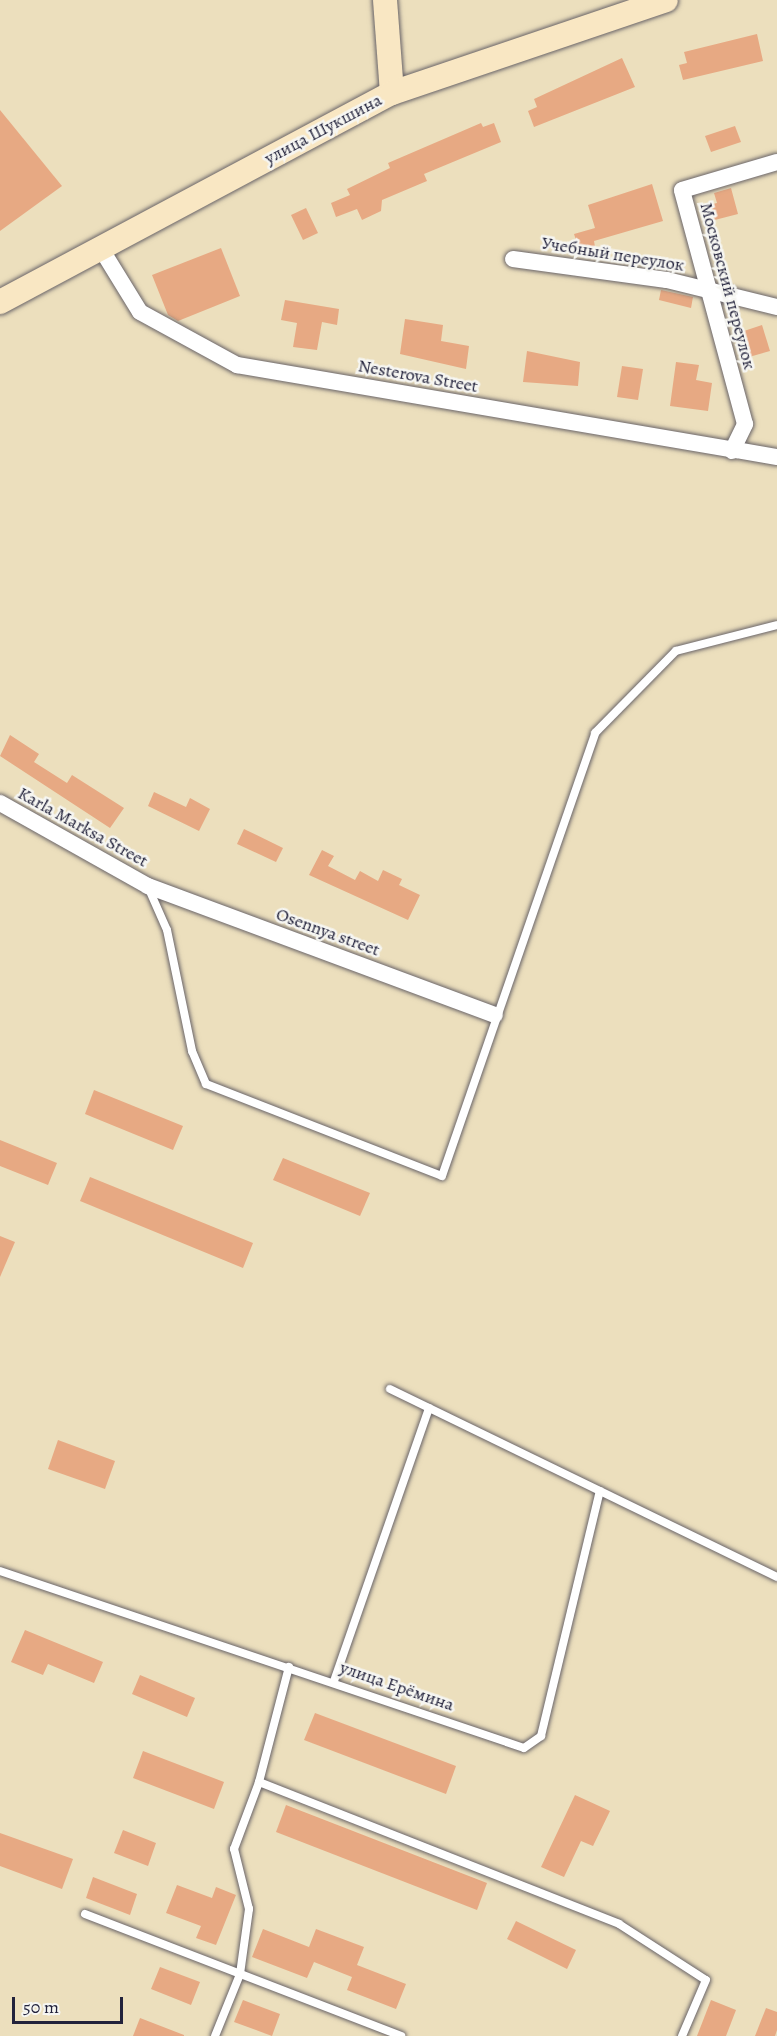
<!DOCTYPE html>
<html>
<head>
<meta charset="utf-8">
<style>
  body { margin:0 }
  #map { position:relative; width:777px; height:2036px; overflow:hidden; background:#ecdfbd; font-family:Alegreya,serif }
  div>[style] { position:absolute }
  [style*='--x'] { left:calc(var(--x)*1px); top:calc(var(--y)*1px); width:calc(var(--w)*1px); rotate:calc(var(--a)*1deg) }
  .building>* { inset:0; background:#e7a983 }
  .roads { filter:drop-shadow(0 0 2px #696468) drop-shadow(0 0 2px #696468) }
  .lane>* { height:8px; margin:-4px; padding:0 4px; transform-origin:4px; border-radius:4px; background:#fff }
  .street>* { height:16px; margin:-8px; padding:0 8px; transform-origin:8px; border-radius:8px; background:#fff }
  .secondary>* { height:24px; margin:-12px; padding:0 12px; transform-origin:12px; border-radius:12px; background:#f9e7c3 }
  span { translate:-50% -50%; white-space:nowrap; text-align:center; line-height:1.15; -webkit-text-stroke:5px #f6f6f2; paint-order:stroke }
  .street-label { font-size:18px; color:#22223b }
  .scale { position:absolute; left:12px; top:1997px; width:111px; height:27px; box-sizing:border-box; border:3px solid #22223b; border-top:0; padding-left:8px; font-size:18px; line-height:21px; white-space:nowrap; color:#22223b; -webkit-text-stroke:4px #f6f6f2; paint-order:stroke }
</style>
</head>
<body>
<div id="map">
  <div class="building">
    <i style="clip-path:polygon(757px 34px,763px 61px,683px 80px,679px 65px,687px 63px,684px 52px)"></i>
    <i style="clip-path:polygon(622px 58px,635px 87px,534px 127px,528px 111px,537px 107px,534px 99px)"></i>
    <i style="clip-path:polygon(0 110px,62px 186px,0 231px)"></i>
    <i style="clip-path:polygon(481px 123px,483px 127px,494px 123px,501px 142px,424px 174px,427px 181px,382px 200px,381px 211px,362px 220px,357px 209px,336px 217px,331px 203px,350px 195px,347px 189px,390px 168px,388px 163px)"></i>
    <i style="clip-path:polygon(735px 126px,741px 142px,711px 152px,705px 136px)"></i>
    <i style="clip-path:polygon(652px 184px,663px 221px,594px 241px,595px 247px,580px 252px,574px 234px,595px 228px,588px 205px)"></i>
    <i style="clip-path:polygon(731px 188px,738px 214px,707px 222px,703px 206px,717px 203px,714px 193px)"></i>
    <i style="clip-path:polygon(306px 208px,318px 233px,303px 240px,291px 215px)"></i>
    <i style="clip-path:polygon(221px 248px,240px 296px,178px 321px,168px 315px,152px 275px)"></i>
    <i style="clip-path:polygon(661px 290px,693px 297px,691px 308px,659px 300px)"></i>
    <i style="clip-path:polygon(285px 300px,339px 309px,337px 325px,322px 322px,317px 350px,293px 347px,297px 323px,281px 320px)"></i>
    <i style="clip-path:polygon(405px 319px,443px 325px,441px 341px,469px 346px,466px 369px,400px 354px)"></i>
    <i style="clip-path:polygon(762px 325px,770px 351px,742px 359px,735px 334px)"></i>
    <i style="clip-path:polygon(527px 351px,580px 362px,578px 386px,523px 382px)"></i>
    <i style="clip-path:polygon(676px 362px,699px 365px,696px 380px,712px 383px,708px 411px,670px 406px)"></i>
    <i style="clip-path:polygon(622px 366px,643px 369px,638px 400px,617px 397px)"></i>
    <i style="clip-path:polygon(10px 735px,39px 754px,34px 762px,67px 783px,72px 775px,124px 808px,110px 828px,0 756px)"></i>
    <i style="clip-path:polygon(154px 792px,186px 807px,190px 798px,210px 809px,199px 831px,148px 806px)"></i>
    <i style="clip-path:polygon(244px 829px,283px 848px,276px 862px,237px 844px)"></i>
    <i style="clip-path:polygon(322px 850px,334px 856px,328px 866px,355px 880px,360px 871px,378px 881px,383px 870px,402px 879px,399px 885px,420px 895px,408px 920px,309px 875px)"></i>
    <i style="clip-path:polygon(94px 1090px,183px 1126px,173px 1150px,85px 1114px)"></i>
    <i style="clip-path:polygon(0 1140px,57px 1163px,48px 1185px,0 1166px)"></i>
    <i style="clip-path:polygon(283px 1158px,370px 1193px,360px 1216px,273px 1180px)"></i>
    <i style="clip-path:polygon(90px 1177px,253px 1243px,243px 1268px,80px 1201px)"></i>
    <i style="clip-path:polygon(0 1236px,15px 1242px,0 1277px)"></i>
    <i style="clip-path:polygon(58px 1440px,115px 1461px,105px 1489px,48px 1469px)"></i>
    <i style="clip-path:polygon(25px 1630px,103px 1662px,94px 1683px,48px 1664px,43px 1675px,11px 1662px)"></i>
    <i style="clip-path:polygon(140px 1675px,195px 1698px,187px 1717px,132px 1694px)"></i>
    <i style="clip-path:polygon(315px 1713px,456px 1766px,446px 1794px,304px 1740px)"></i>
    <i style="clip-path:polygon(143px 1751px,224px 1782px,214px 1809px,133px 1778px)"></i>
    <i style="clip-path:polygon(575px 1795px,610px 1811px,593px 1846px,581px 1841px,564px 1877px,541px 1867px)"></i>
    <i style="clip-path:polygon(286px 1805px,487px 1883px,477px 1910px,276px 1832px)"></i>
    <i style="clip-path:polygon(123px 1830px,156px 1843px,148px 1866px,114px 1853px)"></i>
    <i style="clip-path:polygon(0 1833px,73px 1859px,62px 1889px,0 1866px)"></i>
    <i style="clip-path:polygon(93px 1877px,137px 1894px,130px 1915px,86px 1898px)"></i>
    <i style="clip-path:polygon(177px 1885px,212px 1898px,216px 1887px,236px 1895px,216px 1945px,196px 1938px,201px 1926px,166px 1913px)"></i>
    <i style="clip-path:polygon(516px 1921px,576px 1950px,567px 1969px,507px 1939px)"></i>
    <i style="clip-path:polygon(263px 1929px,309px 1947px,316px 1929px,364px 1947px,357px 1965px,406px 1984px,396px 2009px,347px 1990px,352px 1977px,314px 1962px,307px 1978px,252px 1957px)"></i>
    <i style="clip-path:polygon(160px 1967px,200px 1982px,191px 2005px,151px 1989px)"></i>
    <i style="clip-path:polygon(243px 2000px,280px 2014px,272px 2036px,234px 2022px)"></i>
    <i style="clip-path:polygon(711px 2000px,736px 2010px,726px 2036px,697px 2036px)"></i>
    <i style="clip-path:polygon(766px 2008px,777px 2012px,777px 2030px,775px 2036px,755px 2036px)"></i>
    <i style="clip-path:polygon(140px 2018px,184px 2035px,184px 2036px,133px 2036px)"></i>
  </div>
  <div class="roads">
    <div class="lane">
      <i style="--x:148;--y:887;--w:47;--a:66.2"></i>
      <i style="--x:167;--y:930;--w:124;--a:78.3"></i>
      <i style="--x:192;--y:1051;--w:36;--a:67"></i>
      <i style="--x:206;--y:1084;--w:253;--a:21.3"></i>
      <i style="--x:442;--y:1176;--w:469;--a:-70.9"></i>
      <i style="--x:595;--y:733;--w:115;--a:-45.4"></i>
      <i style="--x:676;--y:651;--w:104;--a:-14.4"></i>
      <i style="--x:390;--y:1389;--w:430;--a:25.9"></i>
      <i style="--x:0;--y:1571;--w:553;--a:18.66"></i>
      <i style="--x:524;--y:1748;--w:21;--a:-35"></i>
      <i style="--x:541;--y:1736;--w:252;--a:-76.5"></i>
      <i style="--x:334;--y:1681;--w:289;--a:-70.8"></i>
      <i style="--x:259;--y:1782;--w:387;--a:21.5"></i>
      <i style="--x:619;--y:1924;--w:103;--a:32.8"></i>
      <i style="--x:706;--y:1980;--w:61;--a:113.2"></i>
      <i style="--x:85;--y:1914;--w:339;--a:21.1"></i>
      <i style="--x:215;--y:2036;--w:67;--a:-68"></i>
      <i style="--x:240;--y:1974;--w:66;--a:-82.1"></i>
      <i style="--x:249;--y:1909;--w:62;--a:-104"></i>
      <i style="--x:234;--y:1849;--w:72;--a:-69.5"></i>
      <i style="--x:259;--y:1782;--w:119;--a:-75.4"></i>
    </div>
    <div class="street">
      <i style="--x:100;--y:247;--w:76;--a:58.4"></i>
      <i style="--x:140;--y:312;--w:111;--a:28.7"></i>
      <i style="--x:237;--y:365;--w:548;--a:9.67"></i>
      <i style="--x:513;--y:259;--w:155;--a:7.8"></i>
      <i style="--x:667;--y:280;--w:113;--a:13.8"></i>
      <i style="--x:732;--y:451;--w:30;--a:-64"></i>
      <i style="--x:745;--y:424;--w:242;--a:-105.1"></i>
      <i style="--x:682;--y:190;--w:99;--a:-16.4"></i>
      <i style="--x:0;--y:803;--w:170;--a:29.3"></i>
      <i style="--x:148;--y:886;--w:370;--a:20.4"></i>
    </div>
    <div class="secondary">
      <i style="--x:385;--y:0;--w:93;--a:85.7"></i>
      <i style="--x:0;--y:302;--w:444;--a:-28.1"></i>
      <i style="--x:392;--y:93;--w:289;--a:-18.7"></i>
    </div>
  </div>
  <div class="street-label">
    <span style="left:323px;top:129px;rotate:-28deg">улица Шукшина</span>
    <span style="left:613px;top:254px;rotate:9deg">Учебный переулок</span>
    <span style="left:728px;top:286px;rotate:75deg">Московский переулок</span>
    <span style="left:418px;top:376px;rotate:10deg">Nesterova Street</span>
    <span style="left:83px;top:827px;rotate:29deg">Karla Marksa Street</span>
    <span style="left:328px;top:932px;rotate:20deg">Osennya street</span>
    <span style="left:397px;top:1686px;rotate:19deg">улица Ерёмина</span>
  </div>
  <div class="scale">50 m</div>
</div>
</body>
</html>
